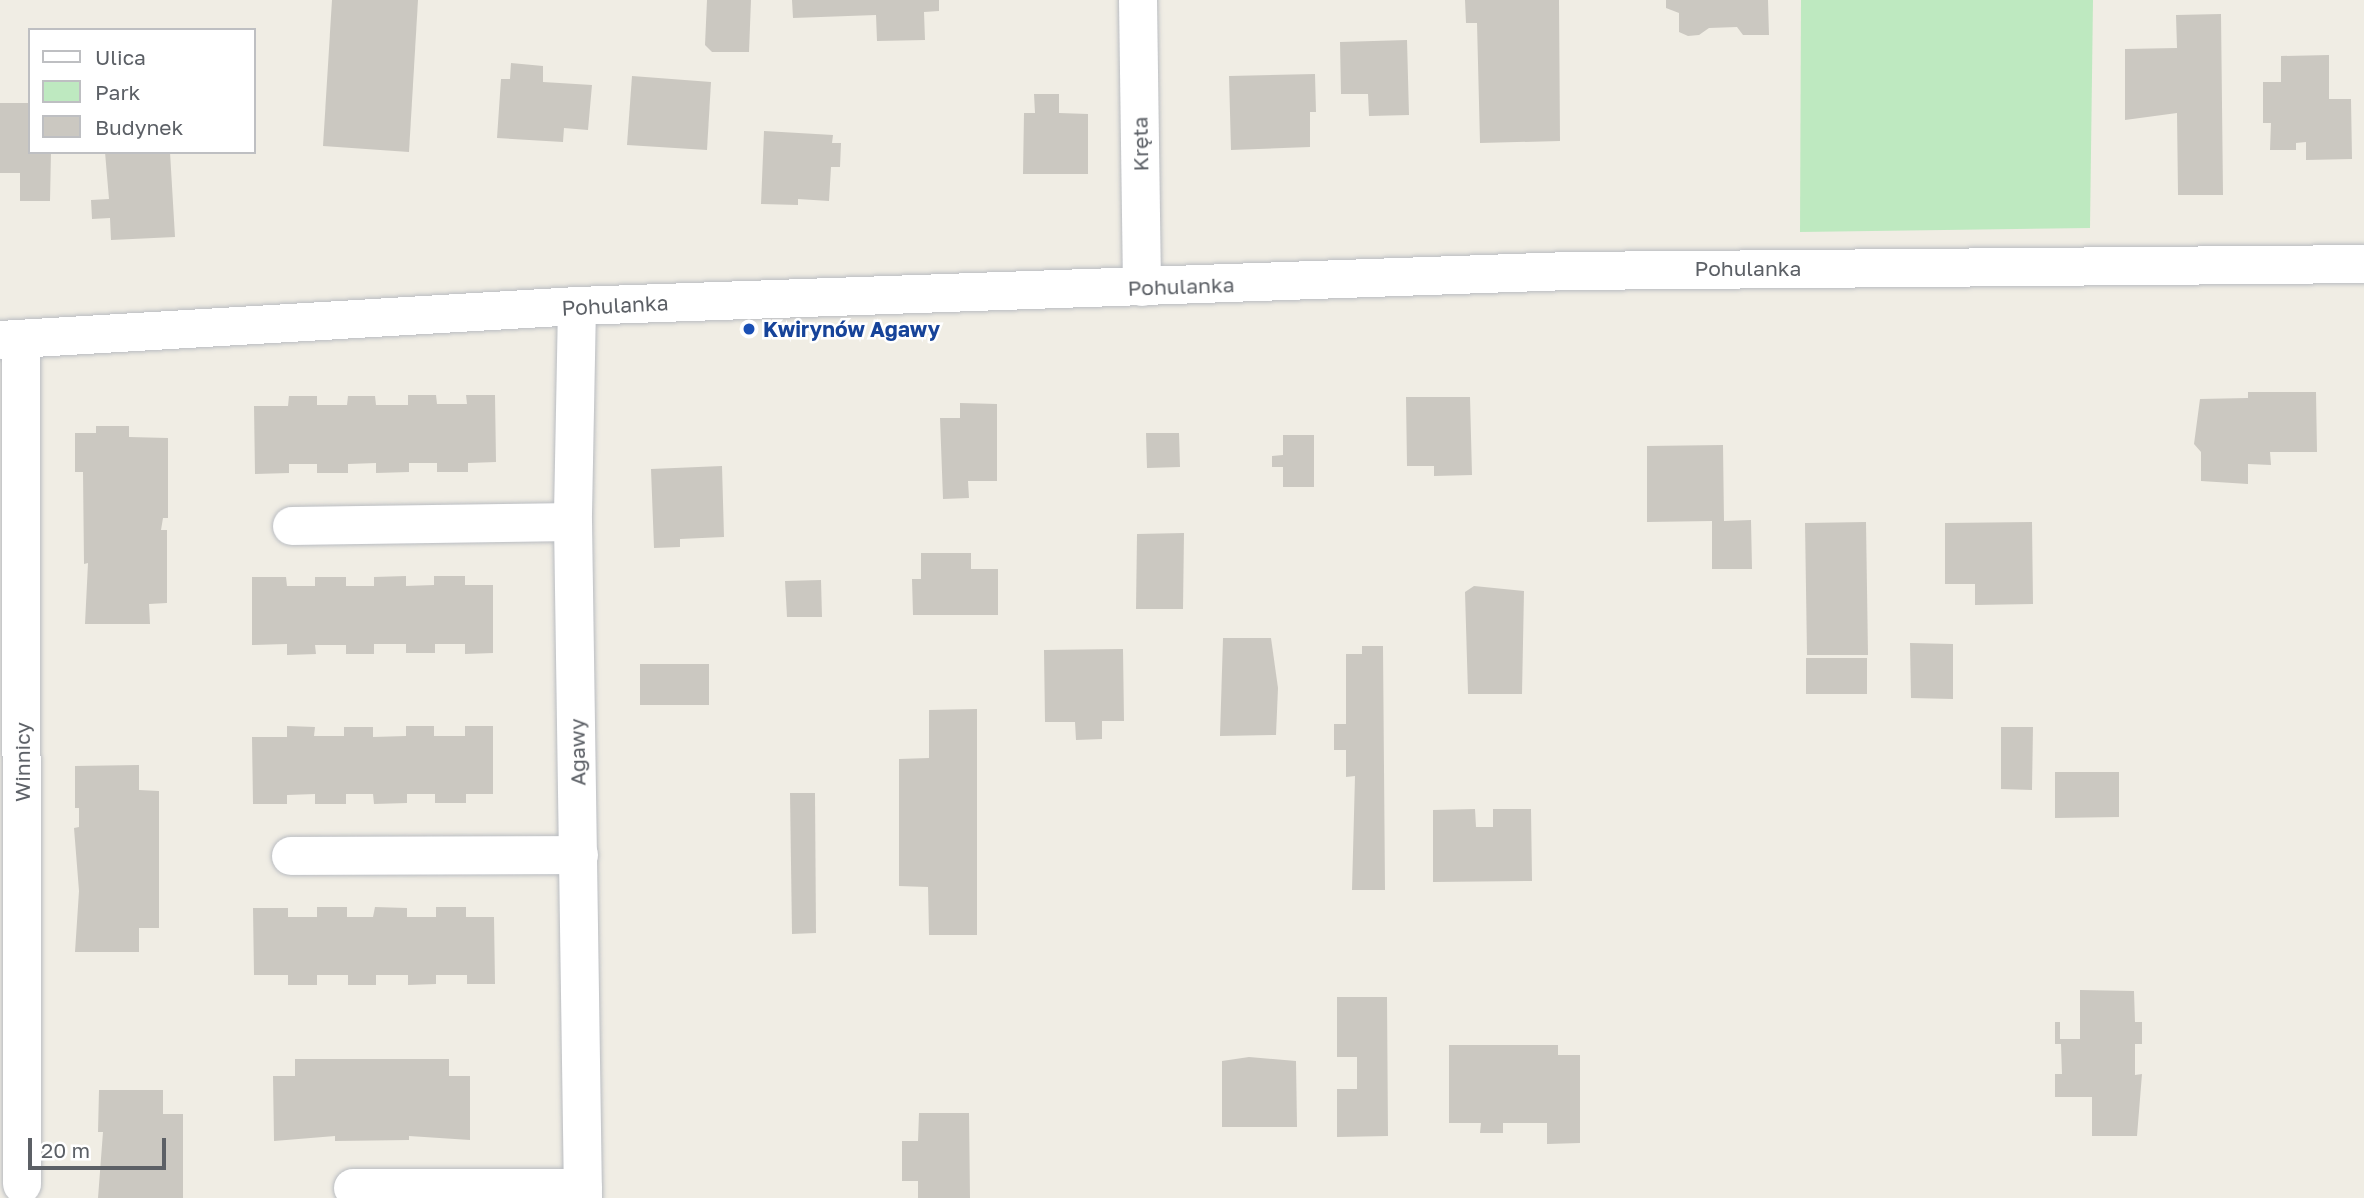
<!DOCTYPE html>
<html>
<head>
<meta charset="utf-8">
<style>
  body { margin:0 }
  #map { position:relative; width:2364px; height:1198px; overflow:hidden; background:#f0ede4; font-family:"Golos Text",sans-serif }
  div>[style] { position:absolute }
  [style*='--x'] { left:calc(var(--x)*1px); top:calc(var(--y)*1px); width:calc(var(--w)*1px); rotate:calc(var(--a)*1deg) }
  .green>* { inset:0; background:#bee9c0 }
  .building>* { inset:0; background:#cbc8c1 }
  .roads { filter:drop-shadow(0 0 2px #b9bcc1) drop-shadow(0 0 2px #b9bcc1) }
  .minor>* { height:38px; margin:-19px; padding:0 19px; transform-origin:19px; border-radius:19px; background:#fff }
  .dots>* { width:19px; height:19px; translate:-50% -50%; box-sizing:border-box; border:4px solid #fff; border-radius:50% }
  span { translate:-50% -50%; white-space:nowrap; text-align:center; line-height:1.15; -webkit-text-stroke:5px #fff; paint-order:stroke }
  .street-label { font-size:21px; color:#5c6066 }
  .transit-label { font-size:21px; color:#164399; font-weight:700 }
  .left { translate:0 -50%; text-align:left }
  .legend { position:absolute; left:28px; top:28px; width:228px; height:126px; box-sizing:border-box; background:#fff; border:2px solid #bebfc2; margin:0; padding:9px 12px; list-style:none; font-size:21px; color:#5c6066 }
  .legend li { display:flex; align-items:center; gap:14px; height:35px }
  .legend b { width:35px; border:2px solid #bebfc2 }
  .scale { position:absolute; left:28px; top:1138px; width:138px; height:32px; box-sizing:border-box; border:4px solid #5c6066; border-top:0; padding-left:9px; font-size:21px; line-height:24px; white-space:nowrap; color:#5c6066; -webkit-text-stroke:5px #fff; paint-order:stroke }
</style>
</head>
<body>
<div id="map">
  <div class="green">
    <i style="clip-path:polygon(1801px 0,2093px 0,2090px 228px,1800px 232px)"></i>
  </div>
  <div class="building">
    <i style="clip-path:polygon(332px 0,418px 0,409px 152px,323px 146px)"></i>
    <i style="clip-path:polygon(707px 0,751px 0,749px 52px,712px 52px,705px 45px)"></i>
    <i style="clip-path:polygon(792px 0,939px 0,939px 11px,924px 12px,925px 40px,877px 41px,876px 15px,793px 18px)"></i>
    <i style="clip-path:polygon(1465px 0,1559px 0,1560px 141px,1480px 143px,1477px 23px,1466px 23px)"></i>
    <i style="clip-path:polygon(1666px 0,1768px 0,1769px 35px,1743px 35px,1737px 27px,1709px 28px,1699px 35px,1688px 36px,1679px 32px,1679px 13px,1666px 8px)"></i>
    <i style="clip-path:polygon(2221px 14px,2223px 195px,2178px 195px,2177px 113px,2125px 120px,2125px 49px,2177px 48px,2176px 15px)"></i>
    <i style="clip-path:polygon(1407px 40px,1409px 115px,1369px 116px,1368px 94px,1341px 94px,1340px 42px)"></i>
    <i style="clip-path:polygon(2329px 55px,2329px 99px,2351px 99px,2352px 159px,2306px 160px,2306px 142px,2296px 143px,2296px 150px,2270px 150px,2271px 123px,2263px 123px,2263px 82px,2281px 82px,2281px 56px)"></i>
    <i style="clip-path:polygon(511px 63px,543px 66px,543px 82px,592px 85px,588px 130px,564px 128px,563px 142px,497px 138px,501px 79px,510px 79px)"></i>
    <i style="clip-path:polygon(1315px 74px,1316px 112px,1310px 112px,1310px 147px,1231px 150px,1229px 76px)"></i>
    <i style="clip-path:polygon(632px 76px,711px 82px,707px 150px,627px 145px)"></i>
    <i style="clip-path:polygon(1034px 94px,1059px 94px,1059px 113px,1088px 114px,1088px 174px,1023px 174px,1024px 113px,1035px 113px)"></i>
    <i style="clip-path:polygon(0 103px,30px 103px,30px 152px,51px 152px,50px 201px,20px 201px,20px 173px,0 173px)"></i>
    <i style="clip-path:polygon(764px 131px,833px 135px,832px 143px,841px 143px,840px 167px,831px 167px,829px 201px,798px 199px,798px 205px,761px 204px)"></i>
    <i style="clip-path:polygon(105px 152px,170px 152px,175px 237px,111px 240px,110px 218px,92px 219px,91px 200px,109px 199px)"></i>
    <i style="clip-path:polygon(2248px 392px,2316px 392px,2317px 452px,2270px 452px,2271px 465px,2248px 464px,2248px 484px,2201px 481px,2201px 452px,2194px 444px,2200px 399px,2248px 398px)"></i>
    <i style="clip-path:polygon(408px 395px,436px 395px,437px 404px,467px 404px,466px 395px,495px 395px,496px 462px,468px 463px,468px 472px,437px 472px,437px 463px,409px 463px,409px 472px,376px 473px,376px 463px,348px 464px,348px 473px,317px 473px,317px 464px,289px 464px,289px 473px,255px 474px,254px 406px,288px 406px,289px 396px,317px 396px,317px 405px,347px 405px,348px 396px,375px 396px,376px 405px,408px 405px)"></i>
    <i style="clip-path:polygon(1406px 397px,1470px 397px,1472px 475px,1434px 476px,1434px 466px,1407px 466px)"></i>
    <i style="clip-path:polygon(960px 403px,997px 404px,997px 481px,968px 481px,969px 498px,943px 499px,940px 418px,960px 418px)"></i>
    <i style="clip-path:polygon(96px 426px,129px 426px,129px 437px,168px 438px,168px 518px,163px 518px,161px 530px,167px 530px,167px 603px,149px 604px,150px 624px,85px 624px,88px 563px,84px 564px,83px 472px,75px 472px,75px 433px,96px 433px)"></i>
    <i style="clip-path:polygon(1146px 433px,1179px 433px,1180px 467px,1147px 468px)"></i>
    <i style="clip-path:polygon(1283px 435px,1314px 435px,1314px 487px,1283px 487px,1283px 467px,1272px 467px,1272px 456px,1283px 455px)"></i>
    <i style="clip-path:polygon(1723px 445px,1724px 521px,1751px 520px,1752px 569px,1712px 569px,1712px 521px,1647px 522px,1647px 446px)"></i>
    <i style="clip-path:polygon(722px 466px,724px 537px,680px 539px,680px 547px,654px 548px,651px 469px)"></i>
    <i style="clip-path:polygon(1866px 522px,1868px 655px,1807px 655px,1805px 523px)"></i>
    <i style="clip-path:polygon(2032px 522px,2033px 604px,1975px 605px,1975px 584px,1945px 584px,1945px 523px)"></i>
    <i style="clip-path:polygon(1184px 533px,1183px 609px,1136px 609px,1137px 534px)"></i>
    <i style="clip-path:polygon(921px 553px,971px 553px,971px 569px,998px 569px,998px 615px,913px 615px,912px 579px,921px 579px)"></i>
    <i style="clip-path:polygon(406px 576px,406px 586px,434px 585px,434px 576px,465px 576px,465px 585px,493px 585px,493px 653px,465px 654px,465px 644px,435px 644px,435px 653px,406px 653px,406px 644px,374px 644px,374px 654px,346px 654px,346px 645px,315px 645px,316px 654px,287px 655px,287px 644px,252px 645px,252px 577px,286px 577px,287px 586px,315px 586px,315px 577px,346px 577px,346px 586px,374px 586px,374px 577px)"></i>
    <i style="clip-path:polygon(821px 580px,822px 617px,787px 617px,785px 581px)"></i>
    <i style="clip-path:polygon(1474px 586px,1524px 591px,1522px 694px,1468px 694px,1465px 592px)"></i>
    <i style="clip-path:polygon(1223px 638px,1271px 638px,1278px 688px,1276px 735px,1220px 736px)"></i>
    <i style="clip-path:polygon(1910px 643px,1953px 644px,1953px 699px,1911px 698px)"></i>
    <i style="clip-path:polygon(1362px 646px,1383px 646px,1385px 890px,1352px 890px,1355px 776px,1346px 777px,1346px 750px,1334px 750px,1334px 724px,1346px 724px,1346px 654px,1362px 654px)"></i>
    <i style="clip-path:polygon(1123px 649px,1124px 721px,1102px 721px,1102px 739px,1076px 740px,1075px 722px,1045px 722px,1044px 650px)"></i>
    <i style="clip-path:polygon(1806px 658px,1867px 658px,1867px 694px,1806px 694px)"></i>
    <i style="clip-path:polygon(640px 664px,709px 664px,709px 705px,640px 705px)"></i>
    <i style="clip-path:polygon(977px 709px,977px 935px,929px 935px,928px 887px,899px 886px,899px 759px,929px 758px,929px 710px)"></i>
    <i style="clip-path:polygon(287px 726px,315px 727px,314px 736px,344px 736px,344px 727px,373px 727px,373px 737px,406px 736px,406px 726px,434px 726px,434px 736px,465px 736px,465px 726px,493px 726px,493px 794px,466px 794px,466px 803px,435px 803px,435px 794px,407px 794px,407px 803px,374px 804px,373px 794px,346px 794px,346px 804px,315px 804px,315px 794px,287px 795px,287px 804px,253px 804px,252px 737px,287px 737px)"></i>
    <i style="clip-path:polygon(2001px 727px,2033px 727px,2032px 790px,2001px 789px)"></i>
    <i style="clip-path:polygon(139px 765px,139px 790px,159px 791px,159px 928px,139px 928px,139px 952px,75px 952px,79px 891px,74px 828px,79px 827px,79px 808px,75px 808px,75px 766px)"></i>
    <i style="clip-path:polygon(2055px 772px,2119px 772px,2119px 817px,2055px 818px)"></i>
    <i style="clip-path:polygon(790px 793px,815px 793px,816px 933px,792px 934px)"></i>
    <i style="clip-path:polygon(1475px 809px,1476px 827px,1493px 827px,1493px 809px,1531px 809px,1532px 881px,1433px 882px,1433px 810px)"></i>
    <i style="clip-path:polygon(317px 907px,347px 907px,347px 917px,373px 917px,375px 907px,407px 908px,407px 917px,436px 917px,436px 907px,466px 907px,466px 917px,494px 917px,495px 984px,467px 984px,467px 975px,436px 975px,436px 984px,408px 985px,408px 975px,376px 975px,376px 985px,348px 985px,348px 975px,317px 975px,317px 985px,288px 985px,288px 975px,254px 975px,253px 908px,288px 908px,288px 917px,317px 917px)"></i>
    <i style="clip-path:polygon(2080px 990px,2134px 991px,2135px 1022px,2142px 1022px,2142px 1044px,2135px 1044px,2135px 1075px,2142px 1074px,2137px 1136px,2092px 1136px,2092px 1097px,2055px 1097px,2055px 1074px,2062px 1074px,2061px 1044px,2055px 1044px,2055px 1022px,2060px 1022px,2060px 1039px,2080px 1039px)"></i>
    <i style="clip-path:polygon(1337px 997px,1387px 997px,1388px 1136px,1337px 1137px,1337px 1089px,1357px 1089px,1357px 1057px,1337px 1057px)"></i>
    <i style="clip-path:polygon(1449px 1045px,1558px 1045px,1558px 1055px,1580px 1055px,1580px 1143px,1547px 1144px,1547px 1123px,1503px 1123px,1503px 1133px,1480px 1133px,1481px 1123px,1449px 1123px)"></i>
    <i style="clip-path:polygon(1249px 1057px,1296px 1061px,1297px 1127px,1222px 1127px,1222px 1061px)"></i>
    <i style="clip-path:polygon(295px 1059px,449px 1059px,449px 1076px,470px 1076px,470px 1140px,409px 1136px,409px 1140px,335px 1141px,335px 1136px,274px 1141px,273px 1076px,295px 1076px)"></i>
    <i style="clip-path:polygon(99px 1090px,163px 1090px,163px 1114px,183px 1114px,183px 1198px,98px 1198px,103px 1132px,98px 1132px)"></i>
    <i style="clip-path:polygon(919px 1113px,969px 1113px,970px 1198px,918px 1198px,918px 1181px,902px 1181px,902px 1141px,918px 1141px)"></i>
  </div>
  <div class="roads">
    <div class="minor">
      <i style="--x:1138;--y:0;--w:287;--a:89.2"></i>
      <i style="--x:577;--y:306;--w:216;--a:91.1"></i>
      <i style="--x:573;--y:522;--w:676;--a:89.15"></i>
      <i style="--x:21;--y:339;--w:845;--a:89.93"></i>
      <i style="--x:0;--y:340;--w:578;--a:-3.37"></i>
      <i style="--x:577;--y:306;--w:993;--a:-2.02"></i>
      <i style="--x:1569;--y:271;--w:795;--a:-0.5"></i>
      <i style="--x:292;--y:526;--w:281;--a:-0.8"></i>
      <i style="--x:291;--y:856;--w:288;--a:-0.2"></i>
      <i style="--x:353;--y:1188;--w:230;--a:0"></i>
    </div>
  </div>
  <div class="dots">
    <i style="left:749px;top:329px;background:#1a4fb4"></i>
  </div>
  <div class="street-label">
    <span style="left:1140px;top:144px;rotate:-91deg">Kręta</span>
    <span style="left:1748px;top:268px">Pohulanka</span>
    <span style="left:1181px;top:286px;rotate:-2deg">Pohulanka</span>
    <span style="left:615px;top:305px;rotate:-3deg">Pohulanka</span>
    <span style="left:577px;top:752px;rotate:-91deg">Agawy</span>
    <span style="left:22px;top:762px;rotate:-90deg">Winnicy</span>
  </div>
  <div class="transit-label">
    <span class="left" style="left:763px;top:329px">Kwirynów Agawy</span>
  </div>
  <ul class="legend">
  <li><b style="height:9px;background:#fff"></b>Ulica</li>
  <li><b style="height:19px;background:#bee9c0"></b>Park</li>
  <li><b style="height:19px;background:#cbc8c1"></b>Budynek</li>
  </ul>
  <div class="scale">20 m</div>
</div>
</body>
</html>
